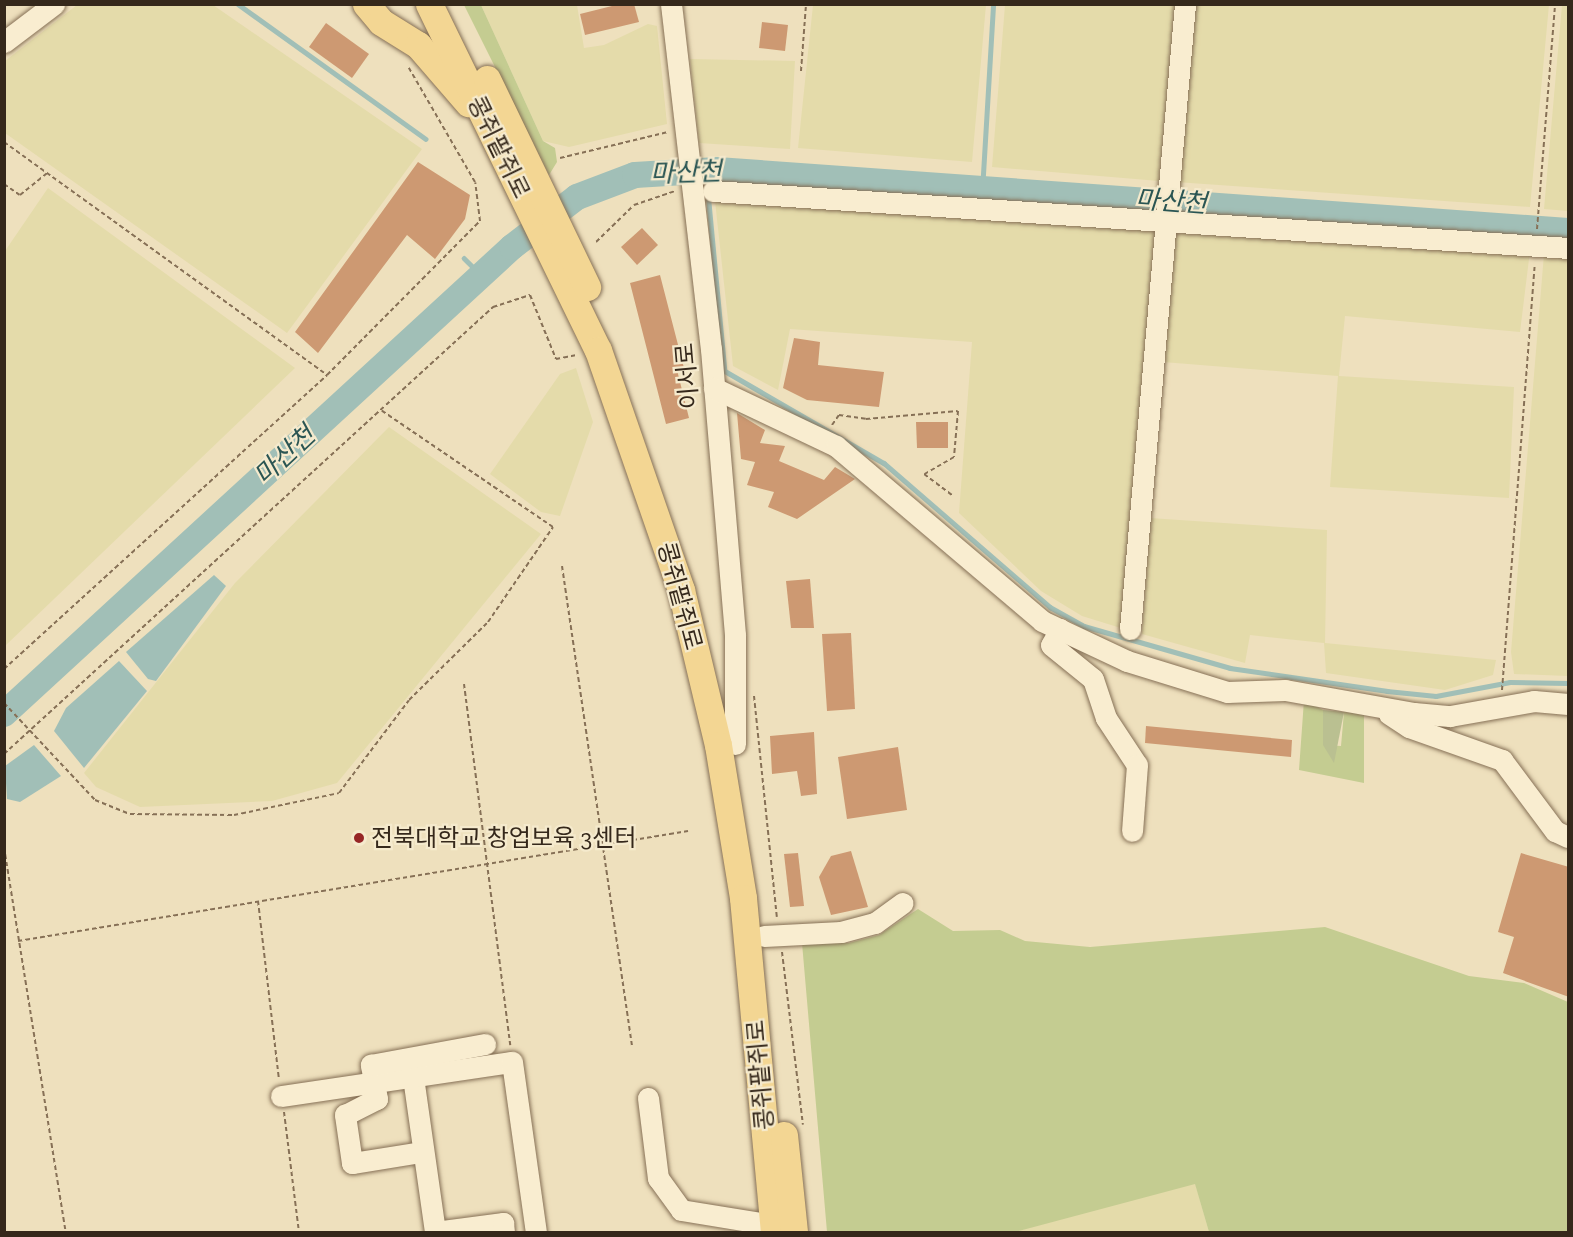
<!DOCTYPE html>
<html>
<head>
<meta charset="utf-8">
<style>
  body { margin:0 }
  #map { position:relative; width:1573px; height:1237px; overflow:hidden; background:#eee0bd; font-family:"Zilla Slab","Noto Sans KR",serif }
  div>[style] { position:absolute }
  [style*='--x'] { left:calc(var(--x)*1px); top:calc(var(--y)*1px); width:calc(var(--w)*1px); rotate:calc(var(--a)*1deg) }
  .farmland>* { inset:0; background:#e4dbaa }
  .green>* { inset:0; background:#c4cc91 }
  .cemetery>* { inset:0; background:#bac091 }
  .water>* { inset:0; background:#a1bfb7 }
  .stream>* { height:4.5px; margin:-2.25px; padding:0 2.25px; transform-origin:2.25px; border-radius:2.25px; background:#a1bfb7 }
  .river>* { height:26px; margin:-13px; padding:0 13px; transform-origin:13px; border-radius:13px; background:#a1bfb7 }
  .building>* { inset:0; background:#cd9972 }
  .path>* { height:2px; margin-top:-1px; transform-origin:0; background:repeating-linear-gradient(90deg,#867056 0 4.5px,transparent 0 7.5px) }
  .roads { filter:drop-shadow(0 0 2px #867056) drop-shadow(0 0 2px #867056) }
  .minor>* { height:21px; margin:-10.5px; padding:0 10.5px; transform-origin:10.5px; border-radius:10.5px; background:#f9edd0 }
  .major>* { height:27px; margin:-13.5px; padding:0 13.5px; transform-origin:13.5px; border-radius:13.5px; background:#f3d693 }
  .dots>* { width:16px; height:16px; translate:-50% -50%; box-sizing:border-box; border:3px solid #f5eacd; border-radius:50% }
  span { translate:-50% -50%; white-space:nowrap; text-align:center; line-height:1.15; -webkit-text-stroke:4.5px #f5eacd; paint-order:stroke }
  .street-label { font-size:24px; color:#35281b }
  .poi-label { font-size:24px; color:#35281b }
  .left { translate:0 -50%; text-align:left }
  .water-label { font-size:26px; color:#2a5553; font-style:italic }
  .frame { position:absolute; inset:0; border:6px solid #35281b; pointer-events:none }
</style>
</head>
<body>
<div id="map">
  <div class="farmland">
    <i style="clip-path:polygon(77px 5px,213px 5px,422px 149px,287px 333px,5px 133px,5px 61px)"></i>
    <i style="clip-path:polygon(481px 5px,577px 5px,584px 48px,604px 45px,648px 24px,657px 26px,667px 124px,569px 147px,543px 141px)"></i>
    <i style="clip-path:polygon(813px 5px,986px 5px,972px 162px,798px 148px)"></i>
    <i style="clip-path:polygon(1005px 5px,1178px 5px,1159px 181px,992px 167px)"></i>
    <i style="clip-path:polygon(1192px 5px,1549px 5px,1530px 207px,1176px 182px)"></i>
    <i style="clip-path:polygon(1562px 5px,1568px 5px,1568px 211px,1544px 209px)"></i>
    <i style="clip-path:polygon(690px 59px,795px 61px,790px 149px,699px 143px)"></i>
    <i style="clip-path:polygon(48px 188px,295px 368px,5px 646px,5px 251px)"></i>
    <i style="clip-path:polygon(715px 201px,1156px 225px,1124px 629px,1082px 616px,1041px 591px,959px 513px,972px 342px,790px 329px,778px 390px,733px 366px)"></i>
    <i style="clip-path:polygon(1171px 225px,1530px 251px,1520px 332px,1345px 316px,1339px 376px,1514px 387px,1509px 498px,1330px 487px,1338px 376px,1163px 362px)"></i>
    <i style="clip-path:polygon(1544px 254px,1568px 255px,1568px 676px,1514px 674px,1511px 652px)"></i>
    <i style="clip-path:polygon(576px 368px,593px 422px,560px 516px,541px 512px,490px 474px,560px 374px)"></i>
    <i style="clip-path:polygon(389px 427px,541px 534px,337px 783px,272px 801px,140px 807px,96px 787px,84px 773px,235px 583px)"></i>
    <i style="clip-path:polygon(1150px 518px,1327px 530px,1325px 643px,1496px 660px,1493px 675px,1445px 690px,1326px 673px,1324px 643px,1250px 635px,1245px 663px,1142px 634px)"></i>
    <i style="clip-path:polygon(1195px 1183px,1209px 1232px,1015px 1232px,1097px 1206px)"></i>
  </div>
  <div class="green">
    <i style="clip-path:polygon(464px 5px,481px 5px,543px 141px,555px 148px,557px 162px,549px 175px)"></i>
    <i style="clip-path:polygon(1304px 700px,1323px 710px,1323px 745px,1341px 746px,1344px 712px,1364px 713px,1364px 783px,1299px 770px)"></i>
    <i style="clip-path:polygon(918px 909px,953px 931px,1000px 930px,1025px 941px,1090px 947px,1325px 927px,1469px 976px,1524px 983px,1568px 1002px,1568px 1232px,1209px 1232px,1195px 1184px,1015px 1232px,827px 1232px,802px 943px,849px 943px,879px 935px)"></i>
  </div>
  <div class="cemetery">
    <i style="clip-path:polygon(1323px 710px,1344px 712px,1334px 763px,1323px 745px)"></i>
  </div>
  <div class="water">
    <i style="clip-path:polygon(214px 575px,226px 586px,156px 681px,148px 679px,126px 652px)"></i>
    <i style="clip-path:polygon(119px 661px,147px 691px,84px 768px,54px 731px,66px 708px)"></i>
    <i style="clip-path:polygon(34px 745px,61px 776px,20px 802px,7px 799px,5px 766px)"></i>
  </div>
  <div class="stream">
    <i style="--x:238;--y:4;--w:231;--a:35.7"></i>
    <i style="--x:706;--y:171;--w:201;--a:84.6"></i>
    <i style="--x:725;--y:371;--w:184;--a:30.1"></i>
    <i style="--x:884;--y:463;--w:220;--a:40.9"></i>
    <i style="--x:1050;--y:607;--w:39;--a:29"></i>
    <i style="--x:1084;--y:626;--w:152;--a:16"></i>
    <i style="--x:1230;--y:668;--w:159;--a:8.3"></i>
    <i style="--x:1387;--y:691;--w:49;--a:5.8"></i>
    <i style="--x:1436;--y:696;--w:75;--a:-10.7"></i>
    <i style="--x:1510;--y:682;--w:58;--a:1"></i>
    <i style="--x:982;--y:191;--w:187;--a:-86.6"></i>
    <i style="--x:464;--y:258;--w:25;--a:45"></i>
  </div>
  <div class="river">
    <i style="--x:4;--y:714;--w:690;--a:-42.59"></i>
    <i style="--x:512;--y:247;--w:82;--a:-37.6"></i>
    <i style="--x:577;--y:197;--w:62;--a:-20.8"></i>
    <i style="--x:635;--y:175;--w:82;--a:-3.5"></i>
    <i style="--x:717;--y:170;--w:853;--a:4.1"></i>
  </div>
  <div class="building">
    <i style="clip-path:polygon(620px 4px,634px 4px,639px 22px,585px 35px,580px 14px)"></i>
    <i style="clip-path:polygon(762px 22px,788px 25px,785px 51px,759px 48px)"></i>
    <i style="clip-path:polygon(326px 23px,369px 54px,352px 78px,309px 47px)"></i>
    <i style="clip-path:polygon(418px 162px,470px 195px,465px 219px,435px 259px,407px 235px,318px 353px,295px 332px)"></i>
    <i style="clip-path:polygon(642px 228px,658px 245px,637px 265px,621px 247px)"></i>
    <i style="clip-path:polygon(660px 275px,684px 368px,677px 370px,689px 418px,666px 424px,630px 283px)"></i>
    <i style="clip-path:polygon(794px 338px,820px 342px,818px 365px,884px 372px,879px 407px,807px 400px,783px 388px)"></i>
    <i style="clip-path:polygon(737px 413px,765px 430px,760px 443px,785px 446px,779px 461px,824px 480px,835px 467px,855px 479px,797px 519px,768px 507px,774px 492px,747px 485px,755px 462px,741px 459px)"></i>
    <i style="clip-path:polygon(916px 422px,948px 422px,948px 448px,917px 448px)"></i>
    <i style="clip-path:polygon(810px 579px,814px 628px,791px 628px,786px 581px)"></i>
    <i style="clip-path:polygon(851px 633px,855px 709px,827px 711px,822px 634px)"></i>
    <i style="clip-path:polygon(1146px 726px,1292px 740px,1291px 757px,1145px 743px)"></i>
    <i style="clip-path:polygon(814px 732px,817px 794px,801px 796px,797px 771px,772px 774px,770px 736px)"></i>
    <i style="clip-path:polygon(898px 747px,907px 810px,847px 819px,838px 757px)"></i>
    <i style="clip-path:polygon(851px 851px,868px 907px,831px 915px,819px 877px,831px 856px)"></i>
    <i style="clip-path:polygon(798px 853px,804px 906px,790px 907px,784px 854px)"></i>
    <i style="clip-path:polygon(1521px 853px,1569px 867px,1569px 997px,1503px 973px,1514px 937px,1498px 932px)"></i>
  </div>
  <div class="path">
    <i style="--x:801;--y:71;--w:67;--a:-85.7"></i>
    <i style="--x:4;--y:142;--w:398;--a:35.8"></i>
    <i style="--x:560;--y:158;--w:111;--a:-13.5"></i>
    <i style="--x:4;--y:184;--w:19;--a:35"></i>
    <i style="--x:20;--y:195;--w:35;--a:-39"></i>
    <i style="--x:1537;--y:229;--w:226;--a:-85.4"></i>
    <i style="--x:596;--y:242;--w:53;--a:-44.2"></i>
    <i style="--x:634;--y:205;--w:43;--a:-18.9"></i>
    <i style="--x:832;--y:425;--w:12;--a:-55"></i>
    <i style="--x:839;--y:415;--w:27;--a:8"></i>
    <i style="--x:866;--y:419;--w:92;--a:-5"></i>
    <i style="--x:958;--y:411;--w:46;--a:95"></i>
    <i style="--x:954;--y:457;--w:34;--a:150"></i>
    <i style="--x:924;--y:474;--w:36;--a:37"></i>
    <i style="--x:562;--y:566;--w:486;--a:81.7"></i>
    <i style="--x:4;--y:669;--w:437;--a:-42.3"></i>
    <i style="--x:327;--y:375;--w:217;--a:-45.2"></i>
    <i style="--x:480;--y:221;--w:39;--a:-97"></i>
    <i style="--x:475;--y:182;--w:132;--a:-120.1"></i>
    <i style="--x:464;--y:684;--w:364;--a:82.7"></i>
    <i style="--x:1502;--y:690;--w:426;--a:-85.6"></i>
    <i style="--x:754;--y:696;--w:222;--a:84.1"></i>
    <i style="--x:4;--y:703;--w:133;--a:46.8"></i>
    <i style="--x:95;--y:800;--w:38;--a:22"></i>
    <i style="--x:130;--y:814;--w:104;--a:0.6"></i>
    <i style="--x:234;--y:815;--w:107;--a:-11.8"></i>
    <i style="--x:339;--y:793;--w:116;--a:-53"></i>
    <i style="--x:409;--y:700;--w:111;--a:-44.6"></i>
    <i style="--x:488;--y:622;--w:115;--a:-55.6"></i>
    <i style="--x:553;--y:527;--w:207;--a:-145.8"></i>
    <i style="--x:4;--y:754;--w:663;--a:-42.43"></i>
    <i style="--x:493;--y:307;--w:39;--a:-18"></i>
    <i style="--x:530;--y:295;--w:69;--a:67.9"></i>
    <i style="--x:556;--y:359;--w:21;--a:-11"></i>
    <i style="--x:4;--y:847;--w:390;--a:80.9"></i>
    <i style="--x:258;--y:901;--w:179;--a:83.3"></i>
    <i style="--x:18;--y:941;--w:679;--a:-9.32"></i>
    <i style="--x:782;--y:952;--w:174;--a:83.1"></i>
    <i style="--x:284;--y:1112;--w:121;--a:82.9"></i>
  </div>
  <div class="roads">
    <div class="minor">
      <i style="--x:671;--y:4;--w:347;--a:83.4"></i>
      <i style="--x:711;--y:349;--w:287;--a:85.2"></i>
      <i style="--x:735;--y:635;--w:109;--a:90"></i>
      <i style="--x:4;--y:42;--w:63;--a:-37.2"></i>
      <i style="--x:713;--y:191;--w:857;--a:3.81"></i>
      <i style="--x:714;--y:388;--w:135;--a:25.4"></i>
      <i style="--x:836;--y:446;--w:270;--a:40.3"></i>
      <i style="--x:1042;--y:621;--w:94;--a:25.2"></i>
      <i style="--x:1127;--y:661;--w:105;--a:17.2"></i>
      <i style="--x:1227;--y:692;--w:58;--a:-2"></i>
      <i style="--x:1285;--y:690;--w:131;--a:10.1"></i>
      <i style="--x:1414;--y:713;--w:36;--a:5"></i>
      <i style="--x:1450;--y:716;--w:85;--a:-10.1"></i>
      <i style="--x:1534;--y:701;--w:34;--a:5"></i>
      <i style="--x:1060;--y:629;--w:18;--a:119"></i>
      <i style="--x:1051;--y:645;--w:54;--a:39"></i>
      <i style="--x:1093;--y:679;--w:41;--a:71.6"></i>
      <i style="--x:1106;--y:718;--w:56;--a:56.6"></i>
      <i style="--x:1137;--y:765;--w:66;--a:94.3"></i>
      <i style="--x:1130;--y:629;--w:627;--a:-84.97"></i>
      <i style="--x:1389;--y:714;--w:24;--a:33"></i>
      <i style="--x:1409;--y:727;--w:99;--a:19.5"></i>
      <i style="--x:1502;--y:760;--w:89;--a:53.3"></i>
      <i style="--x:1555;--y:831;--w:14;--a:25"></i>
      <i style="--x:764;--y:936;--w:77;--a:-3"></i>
      <i style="--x:841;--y:932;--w:35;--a:-15"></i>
      <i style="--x:875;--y:923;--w:34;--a:-36"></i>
      <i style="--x:413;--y:1077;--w:157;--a:81.9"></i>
      <i style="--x:281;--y:1096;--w:233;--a:-8.4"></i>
      <i style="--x:512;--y:1062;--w:172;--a:82"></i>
      <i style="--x:648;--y:1098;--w:81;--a:82.9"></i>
      <i style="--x:658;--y:1178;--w:39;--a:54"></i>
      <i style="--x:681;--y:1210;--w:94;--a:9.2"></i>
      <i style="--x:421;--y:1152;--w:70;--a:170.9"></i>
      <i style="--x:352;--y:1163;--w:49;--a:-98.3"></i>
      <i style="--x:345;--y:1115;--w:36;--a:-27"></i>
      <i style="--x:377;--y:1099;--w:35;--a:-100"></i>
      <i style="--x:371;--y:1065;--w:116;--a:-10.4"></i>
      <i style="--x:435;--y:1232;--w:69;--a:-7.5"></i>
      <i style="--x:503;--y:1223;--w:9;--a:84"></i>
    </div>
    <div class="major">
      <i style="--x:366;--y:4;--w:23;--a:50"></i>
      <i style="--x:381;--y:22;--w:44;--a:31.9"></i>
      <i style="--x:418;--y:45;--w:77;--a:49.2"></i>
      <i style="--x:429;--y:4;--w:385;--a:64"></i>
      <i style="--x:598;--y:350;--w:254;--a:70.9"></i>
      <i style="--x:681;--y:590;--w:159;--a:76.6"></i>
      <i style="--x:718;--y:745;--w:155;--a:80.7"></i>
      <i style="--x:743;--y:898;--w:335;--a:84.7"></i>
      <i style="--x:487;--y:79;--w:231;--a:64.3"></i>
      <i style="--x:784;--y:1135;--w:98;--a:84.1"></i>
    </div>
  </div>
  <div class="dots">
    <i style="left:359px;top:838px;background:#962626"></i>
  </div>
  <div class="street-label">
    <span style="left:499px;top:147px;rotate:64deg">콩쥐팥쥐로</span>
    <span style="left:687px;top:376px;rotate:-95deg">이서로</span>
    <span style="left:680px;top:596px;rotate:75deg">콩쥐팥쥐로</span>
    <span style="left:760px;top:1075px;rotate:-95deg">콩쥐팥쥐로</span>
  </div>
  <div class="poi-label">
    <span class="left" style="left:371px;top:838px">전북대학교 창업보육 3센터</span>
  </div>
  <div class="water-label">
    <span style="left:686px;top:173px;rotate:-2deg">마산천</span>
    <span style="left:1171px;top:202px;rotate:4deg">마산천</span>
    <span style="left:285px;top:456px;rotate:-43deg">마산천</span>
  </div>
  <div class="frame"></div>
</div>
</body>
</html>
